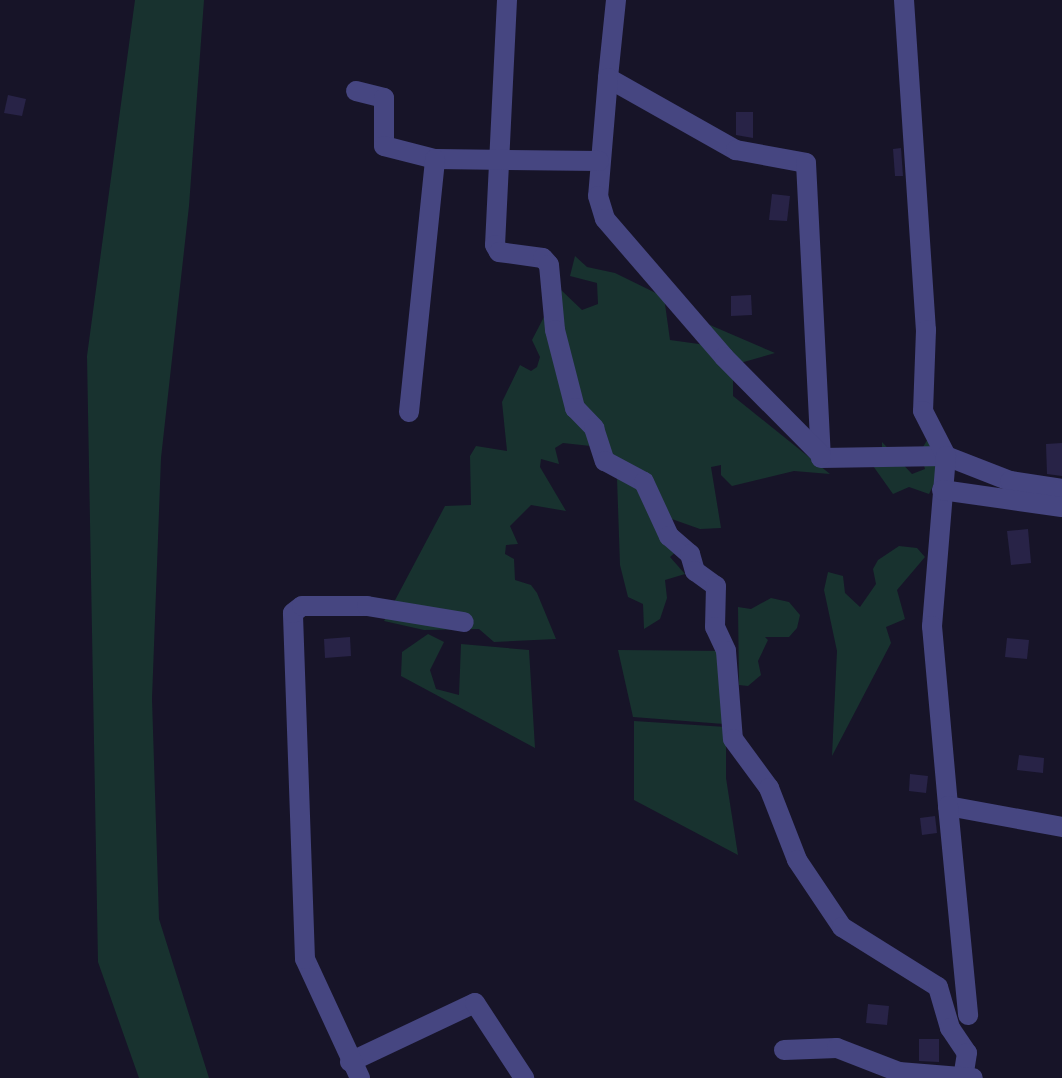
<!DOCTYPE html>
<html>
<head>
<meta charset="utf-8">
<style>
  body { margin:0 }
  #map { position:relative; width:1062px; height:1078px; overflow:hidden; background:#171428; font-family:"Exo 2",sans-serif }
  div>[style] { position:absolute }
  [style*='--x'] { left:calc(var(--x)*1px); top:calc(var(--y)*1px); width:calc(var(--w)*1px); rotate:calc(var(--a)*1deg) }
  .green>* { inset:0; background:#18322f }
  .building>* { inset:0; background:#282347 }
  .minor>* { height:20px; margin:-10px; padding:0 10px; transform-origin:10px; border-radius:10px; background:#464681 }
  span { translate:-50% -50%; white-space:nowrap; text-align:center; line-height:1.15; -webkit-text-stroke:6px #171428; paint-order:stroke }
</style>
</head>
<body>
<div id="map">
  <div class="green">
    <i style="clip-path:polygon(135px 0,204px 0,189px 206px,161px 458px,152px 699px,159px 919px,209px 1078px,139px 1078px,98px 962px,87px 356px)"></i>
    <i style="clip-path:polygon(575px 256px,587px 267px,615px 273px,664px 297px,670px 340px,706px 345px,703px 322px,775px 353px,733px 365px,733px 396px,830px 474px,794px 471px,732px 486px,721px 475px,721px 465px,711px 467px,721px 528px,700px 529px,669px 518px,678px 550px,670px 557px,685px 574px,665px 580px,667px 598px,660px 619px,644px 629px,643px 604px,628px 597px,620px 565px,617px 478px,600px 447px,563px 443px,555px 448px,559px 464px,541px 459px,540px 467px,566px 511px,531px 505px,510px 526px,518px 544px,506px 545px,505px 554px,514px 559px,515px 580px,531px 585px,537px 593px,556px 639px,494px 642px,479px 629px,424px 630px,384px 621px,445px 506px,471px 505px,470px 456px,476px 446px,507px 451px,502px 402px,520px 365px,531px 371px,537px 367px,540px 357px,532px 340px,559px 288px,582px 310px,598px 304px,597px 283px,570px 276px)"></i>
    <i style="clip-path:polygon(929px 437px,940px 472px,929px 494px,909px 487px,893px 494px,871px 463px,882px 458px,882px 442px,912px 474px,925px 469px,920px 452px)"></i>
    <i style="clip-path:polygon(899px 546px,917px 548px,925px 557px,897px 590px,905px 619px,886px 627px,891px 643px,832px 756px,837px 651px,824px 590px,828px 572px,843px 576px,845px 593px,860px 607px,876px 584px,873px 569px,878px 560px)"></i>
    <i style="clip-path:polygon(771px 598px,789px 602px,800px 615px,797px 628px,789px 637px,765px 637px,768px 640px,758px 661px,761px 675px,748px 686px,739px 685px,738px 607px,751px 609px)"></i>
    <i style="clip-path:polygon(428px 634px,444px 642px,430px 670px,436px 689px,459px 695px,461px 644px,529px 650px,535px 748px,401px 676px,402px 652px)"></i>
    <i style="clip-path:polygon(618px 650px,723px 651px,724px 724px,633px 717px)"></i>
    <i style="clip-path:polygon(634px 721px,726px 727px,726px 778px,738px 855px,634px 800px)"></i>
  </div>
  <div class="building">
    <i style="clip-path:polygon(8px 95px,26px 99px,22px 116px,4px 113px)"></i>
    <i style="clip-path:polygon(736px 112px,753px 112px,753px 138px,736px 135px)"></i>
    <i style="clip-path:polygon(901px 148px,903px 176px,895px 176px,893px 149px)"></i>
    <i style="clip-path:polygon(772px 194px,790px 196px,787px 221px,769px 220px)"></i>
    <i style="clip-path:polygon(751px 295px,752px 315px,731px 316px,731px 296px)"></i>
    <i style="clip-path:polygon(1062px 443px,1062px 476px,1047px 474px,1046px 444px)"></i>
    <i style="clip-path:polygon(1028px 529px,1031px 563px,1011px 565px,1007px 531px)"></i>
    <i style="clip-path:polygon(350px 637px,351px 656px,325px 658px,324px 639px)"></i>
    <i style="clip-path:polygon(1007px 638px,1029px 640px,1027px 659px,1005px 657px)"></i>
    <i style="clip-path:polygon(1019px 755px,1044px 758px,1043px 773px,1017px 770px)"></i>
    <i style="clip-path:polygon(910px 774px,928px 776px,926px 793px,909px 791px)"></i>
    <i style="clip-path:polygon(935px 816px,937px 833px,922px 835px,920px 818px)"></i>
    <i style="clip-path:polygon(868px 1004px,889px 1006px,887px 1025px,866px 1023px)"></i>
    <i style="clip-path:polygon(919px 1039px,939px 1039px,939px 1062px,919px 1061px)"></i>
  </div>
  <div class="minor">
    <i style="--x:507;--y:0;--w:245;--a:92.8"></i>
    <i style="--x:495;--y:245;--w:8;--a:60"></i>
    <i style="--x:499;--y:252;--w:44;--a:7.8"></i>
    <i style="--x:543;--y:258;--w:9;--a:49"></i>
    <i style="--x:549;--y:265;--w:65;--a:84.7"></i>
    <i style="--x:555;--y:330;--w:81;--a:75.6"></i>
    <i style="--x:575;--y:408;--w:28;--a:46"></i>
    <i style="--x:594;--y:428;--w:35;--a:72"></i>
    <i style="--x:605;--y:461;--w:44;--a:28.3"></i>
    <i style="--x:644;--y:482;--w:60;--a:65.2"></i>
    <i style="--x:669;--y:536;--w:28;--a:41"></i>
    <i style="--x:690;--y:554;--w:18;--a:74"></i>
    <i style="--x:695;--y:571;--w:26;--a:36"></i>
    <i style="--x:716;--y:586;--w:41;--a:91.4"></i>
    <i style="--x:715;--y:627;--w:26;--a:65"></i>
    <i style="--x:726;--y:651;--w:88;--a:85.5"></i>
    <i style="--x:733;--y:739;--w:61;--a:53.7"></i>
    <i style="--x:769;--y:788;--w:77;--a:68.7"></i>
    <i style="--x:797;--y:860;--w:81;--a:56.1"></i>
    <i style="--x:842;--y:927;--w:113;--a:32"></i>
    <i style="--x:938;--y:987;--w:43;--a:73.7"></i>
    <i style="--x:950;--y:1028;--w:30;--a:56"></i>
    <i style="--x:967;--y:1053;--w:24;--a:99"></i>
    <i style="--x:616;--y:0;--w:78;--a:95.9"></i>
    <i style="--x:608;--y:78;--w:147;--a:29.4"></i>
    <i style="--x:736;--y:150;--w:71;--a:10.5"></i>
    <i style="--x:806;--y:163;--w:295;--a:87.1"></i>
    <i style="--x:821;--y:458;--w:125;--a:-0.9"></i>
    <i style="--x:946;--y:456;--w:69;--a:21.3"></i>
    <i style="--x:1010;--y:481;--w:53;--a:8.7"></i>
    <i style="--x:904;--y:0;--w:331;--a:86.2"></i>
    <i style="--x:926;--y:330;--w:81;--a:92.1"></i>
    <i style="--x:923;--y:411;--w:51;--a:62.9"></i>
    <i style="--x:946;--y:456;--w:171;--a:94.7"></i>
    <i style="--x:932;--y:626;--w:181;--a:84.9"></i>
    <i style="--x:948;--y:806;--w:116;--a:10.4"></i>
    <i style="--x:608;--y:78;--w:118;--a:94.8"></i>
    <i style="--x:598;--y:196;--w:24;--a:73"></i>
    <i style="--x:605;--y:219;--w:182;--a:49.2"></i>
    <i style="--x:724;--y:357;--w:138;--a:45.3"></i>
    <i style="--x:356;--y:91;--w:29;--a:14"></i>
    <i style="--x:384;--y:98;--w:48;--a:90"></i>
    <i style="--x:384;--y:146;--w:53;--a:14.3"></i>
    <i style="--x:435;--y:159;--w:164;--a:0.7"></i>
    <i style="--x:409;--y:412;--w:254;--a:-84.1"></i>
    <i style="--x:942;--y:490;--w:121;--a:8.1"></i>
    <i style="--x:948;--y:806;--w:210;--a:84.5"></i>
    <i style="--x:784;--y:1050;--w:53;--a:-2.2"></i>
    <i style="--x:837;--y:1048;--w:66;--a:21.2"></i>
    <i style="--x:899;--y:1072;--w:74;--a:4.6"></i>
    <i style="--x:350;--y:1062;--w:138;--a:-25.3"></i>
    <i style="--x:475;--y:1003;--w:90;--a:56.8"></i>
    <i style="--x:360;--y:1078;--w:131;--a:-114.8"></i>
    <i style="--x:305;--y:959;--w:346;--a:-92"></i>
    <i style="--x:293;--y:613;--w:11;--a:-38"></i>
    <i style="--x:302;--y:606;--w:65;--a:0"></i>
    <i style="--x:367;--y:606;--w:98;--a:9.4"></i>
  </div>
</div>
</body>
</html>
